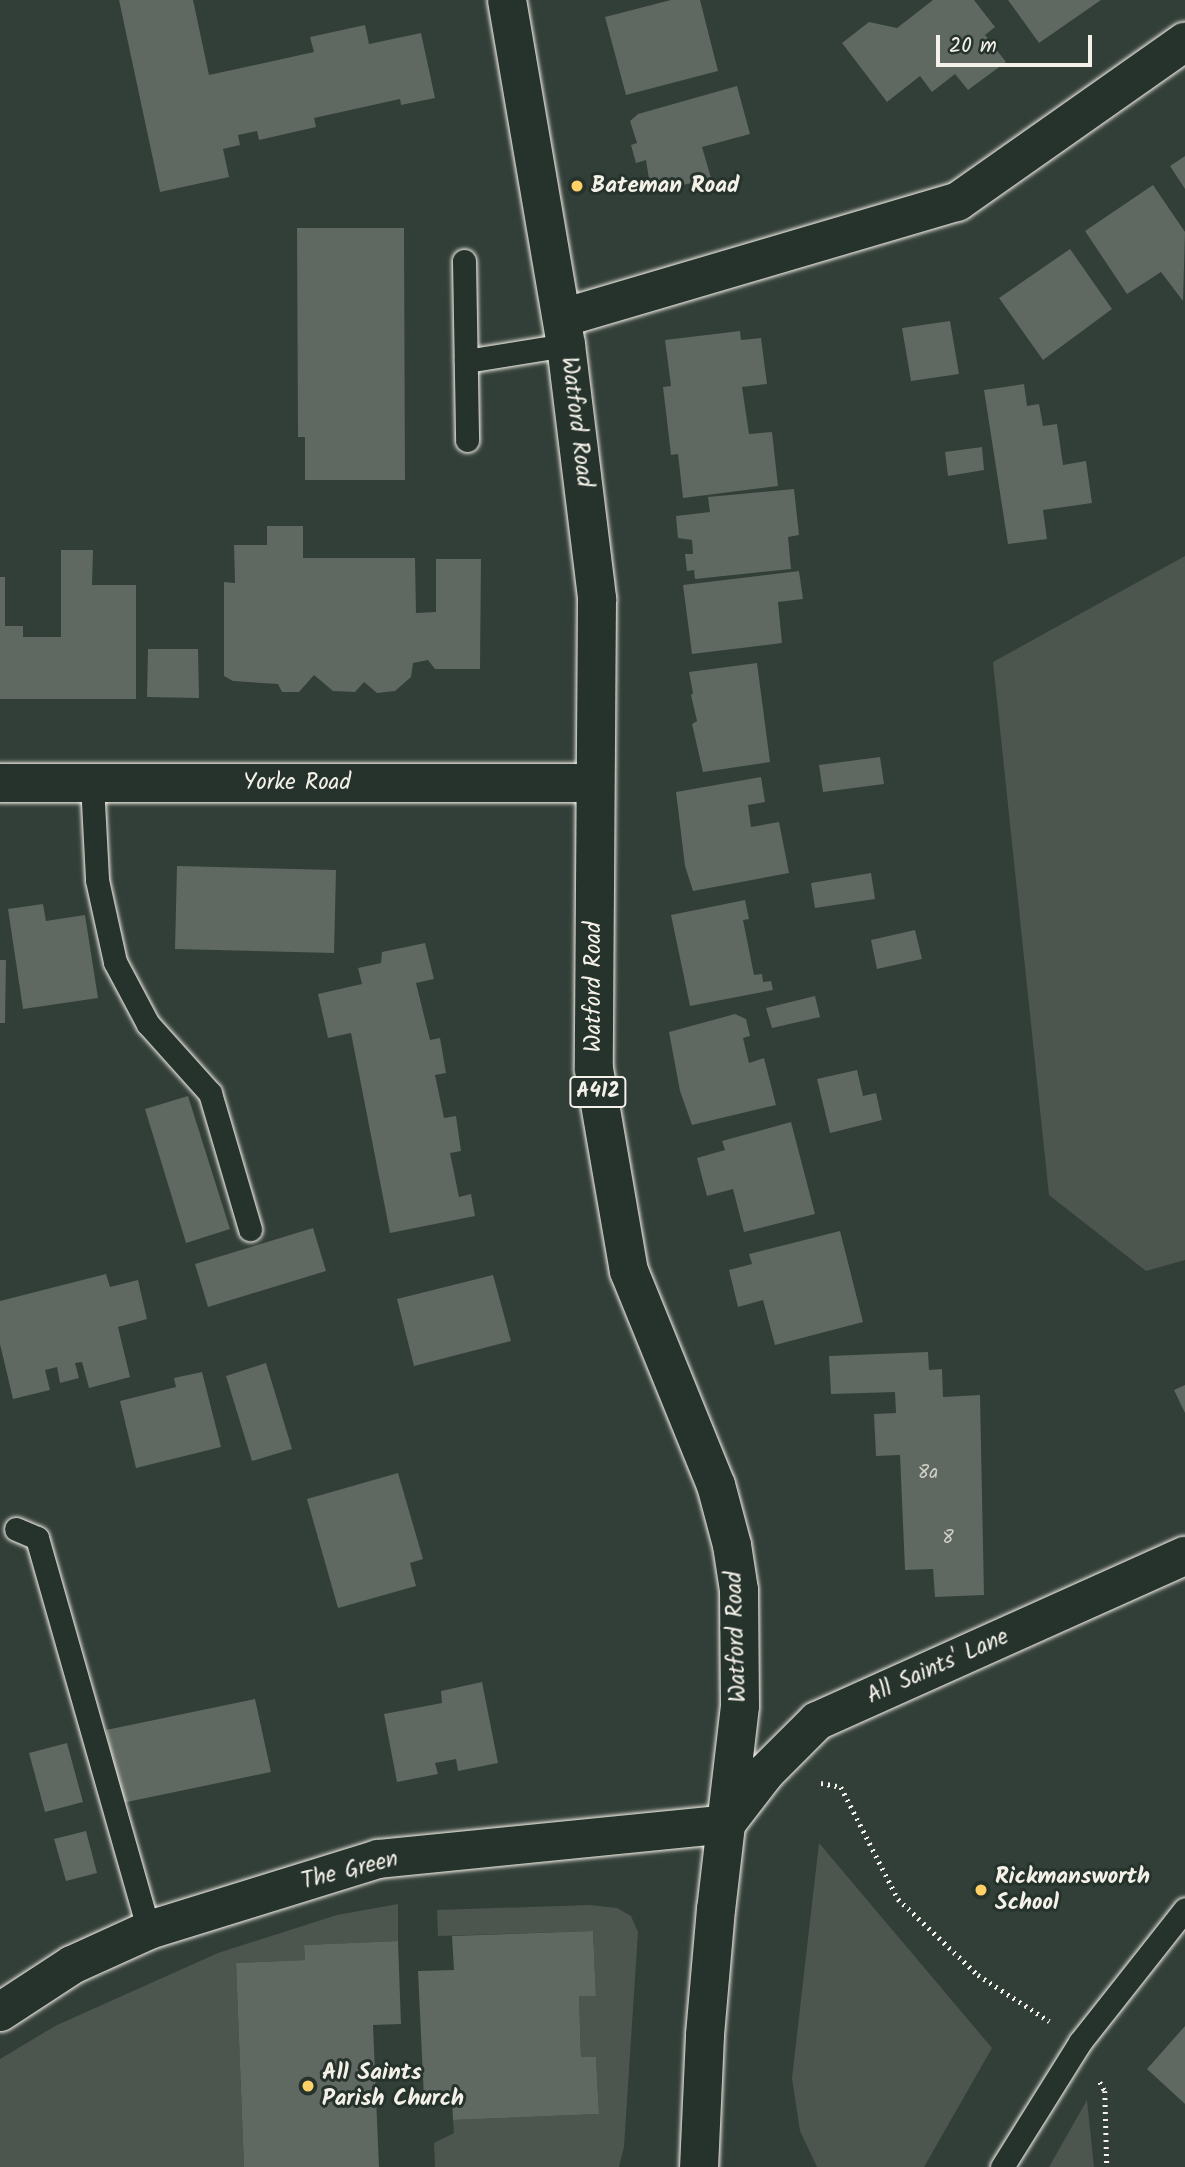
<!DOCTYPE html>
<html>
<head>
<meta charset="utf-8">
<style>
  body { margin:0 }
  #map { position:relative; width:1185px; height:2167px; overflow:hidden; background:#323e38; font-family:Kalam,sans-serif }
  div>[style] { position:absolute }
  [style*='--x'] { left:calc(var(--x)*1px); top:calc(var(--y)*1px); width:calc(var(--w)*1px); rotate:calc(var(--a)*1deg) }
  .green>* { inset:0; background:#4c564f }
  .building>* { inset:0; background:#5f6861 }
  .path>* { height:4.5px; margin-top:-2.25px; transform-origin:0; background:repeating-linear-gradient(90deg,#f4f1e8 0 2px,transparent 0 7px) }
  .roads { filter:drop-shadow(0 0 2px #f4f1e8) drop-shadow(0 0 2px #f4f1e8) }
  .service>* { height:23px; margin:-11.5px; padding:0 11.5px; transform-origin:11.5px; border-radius:11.5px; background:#26332d }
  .minor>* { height:38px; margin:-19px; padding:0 19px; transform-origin:19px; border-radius:19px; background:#26332d }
  .primary>* { height:38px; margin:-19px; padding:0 19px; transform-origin:19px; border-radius:19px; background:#26332d }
  .dots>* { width:19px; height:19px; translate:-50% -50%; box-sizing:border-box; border:4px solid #26332d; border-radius:50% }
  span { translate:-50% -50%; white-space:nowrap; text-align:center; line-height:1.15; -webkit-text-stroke:6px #26332d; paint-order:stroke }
  .number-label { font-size:19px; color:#cfcfc6 }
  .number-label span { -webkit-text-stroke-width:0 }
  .shield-label span { padding:2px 5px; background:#26332d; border:2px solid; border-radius:5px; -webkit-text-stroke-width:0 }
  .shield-label { font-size:21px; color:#f4f1e8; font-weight:700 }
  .poi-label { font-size:23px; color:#f4f1e8; font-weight:700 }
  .left { translate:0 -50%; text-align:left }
  .street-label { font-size:23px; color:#f4f1e8 }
  .scale { position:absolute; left:936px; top:35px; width:156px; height:32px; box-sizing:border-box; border:4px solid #f4f1e8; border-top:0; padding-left:9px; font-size:21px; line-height:24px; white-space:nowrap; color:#f4f1e8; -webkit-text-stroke:5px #26332d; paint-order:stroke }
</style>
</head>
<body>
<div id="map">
  <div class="green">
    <i style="clip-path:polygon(1185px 556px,1185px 1260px,1146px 1271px,1049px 1195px,993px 662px)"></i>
    <i style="clip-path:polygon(819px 1843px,992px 2048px,924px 2167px,817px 2167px,800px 2131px,792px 2078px)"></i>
    <i style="clip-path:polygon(398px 1904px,398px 1941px,304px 1945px,305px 1960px,236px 1963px,244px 2167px,0 2167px,0 2059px,55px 2026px,218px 1953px,337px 1915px)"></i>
    <i style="clip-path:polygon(590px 1905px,617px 1908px,631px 1916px,638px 1932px,624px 2147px,619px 2167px,435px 2167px,434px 2143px,454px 2133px,453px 2120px,599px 2114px,596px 2057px,581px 2057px,579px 1996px,596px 1995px,593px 1931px,438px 1936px,437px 1910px)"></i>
    <i style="clip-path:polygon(1087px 2100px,1094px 2167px,1049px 2167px)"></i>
  </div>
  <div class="building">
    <i style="clip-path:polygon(119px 0,193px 0,209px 75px,314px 52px,310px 37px,365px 25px,369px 44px,421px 33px,435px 98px,401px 105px,400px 99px,314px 118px,316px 127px,259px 140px,257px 131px,238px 135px,240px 145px,223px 149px,229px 177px,160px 192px)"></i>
    <i style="clip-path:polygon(671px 0,700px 0,718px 71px,626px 95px,605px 17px)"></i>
    <i style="clip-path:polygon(933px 0,974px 0,995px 27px,985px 35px,1006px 62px,968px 90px,955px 74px,932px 92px,920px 76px,887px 102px,842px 43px,869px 22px,897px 28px)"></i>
    <i style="clip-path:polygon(1008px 0,1101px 0,1039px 43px)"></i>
    <i style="clip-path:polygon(737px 86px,750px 134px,702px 147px,711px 178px,659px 191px,657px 184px,650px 186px,646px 160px,636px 163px,631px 145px,637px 143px,630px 121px,638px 114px)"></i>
    <i style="clip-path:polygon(1185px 156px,1185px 189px,1170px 166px)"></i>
    <i style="clip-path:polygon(1153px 185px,1185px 232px,1183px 301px,1161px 272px,1127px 294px,1085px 231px)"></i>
    <i style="clip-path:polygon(297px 228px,404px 228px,405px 480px,305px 480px,305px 437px,298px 437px)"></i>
    <i style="clip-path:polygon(1070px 249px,1112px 309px,1043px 360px,999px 298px)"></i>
    <i style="clip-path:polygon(950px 321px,959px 374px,911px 381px,902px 328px)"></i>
    <i style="clip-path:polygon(740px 331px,741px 340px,761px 338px,767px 384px,742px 387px,749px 434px,772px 432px,778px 486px,683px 498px,678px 454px,671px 455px,663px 387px,671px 386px,665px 340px)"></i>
    <i style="clip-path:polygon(1024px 384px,1027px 406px,1039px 404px,1043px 426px,1057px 424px,1063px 465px,1086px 461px,1092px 503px,1043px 510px,1047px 539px,1008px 544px,984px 390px)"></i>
    <i style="clip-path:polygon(982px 447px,984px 470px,948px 476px,945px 452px)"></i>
    <i style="clip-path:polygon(794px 489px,799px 535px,788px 537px,791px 569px,695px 579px,694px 570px,687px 571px,685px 554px,693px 554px,692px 540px,678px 538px,676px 516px,710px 512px,708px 497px)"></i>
    <i style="clip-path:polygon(267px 526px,303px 526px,303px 558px,415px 558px,416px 613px,436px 612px,436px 559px,481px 559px,480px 669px,435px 669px,428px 660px,413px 663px,411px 677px,395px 691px,377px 693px,364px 682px,355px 692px,333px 691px,314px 675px,299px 692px,282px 692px,278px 684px,233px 681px,224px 676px,224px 582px,235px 583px,234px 545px,267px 545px)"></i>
    <i style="clip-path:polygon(61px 550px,93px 550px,92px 585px,136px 585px,136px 699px,0 699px,0 577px,5px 577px,5px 626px,23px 626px,23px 637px,61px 637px)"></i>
    <i style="clip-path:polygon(799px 571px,803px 599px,778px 602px,782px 643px,692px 654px,683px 585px)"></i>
    <i style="clip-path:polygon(148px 649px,198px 649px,199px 698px,147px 697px)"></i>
    <i style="clip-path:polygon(757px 663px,770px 762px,703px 772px,692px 724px,697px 721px,691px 695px,693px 693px,689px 672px)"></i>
    <i style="clip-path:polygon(880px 757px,884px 784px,823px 792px,819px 765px)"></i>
    <i style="clip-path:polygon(761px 777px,765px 802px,748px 805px,751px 827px,779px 822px,789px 873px,693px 891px,685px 866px,676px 792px)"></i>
    <i style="clip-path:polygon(177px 866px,336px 870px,334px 953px,175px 949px)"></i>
    <i style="clip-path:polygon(871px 873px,875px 899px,815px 908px,811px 883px)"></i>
    <i style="clip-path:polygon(745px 900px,749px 919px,743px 920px,754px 975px,762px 974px,763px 982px,771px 981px,773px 990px,690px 1006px,671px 915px)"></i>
    <i style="clip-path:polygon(43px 904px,46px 921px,85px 915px,98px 998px,23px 1009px,8px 909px)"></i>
    <i style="clip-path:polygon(915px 930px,922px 959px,877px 969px,871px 940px)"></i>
    <i style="clip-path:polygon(425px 943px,434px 979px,416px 983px,430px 1040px,440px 1038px,446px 1073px,435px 1075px,444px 1118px,456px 1116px,461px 1151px,450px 1153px,459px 1197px,471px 1194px,475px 1216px,390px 1233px,351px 1033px,328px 1038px,318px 994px,362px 984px,358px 968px,381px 963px,382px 952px)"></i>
    <i style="clip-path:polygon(0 960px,6px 960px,5px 1023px,0 1023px)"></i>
    <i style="clip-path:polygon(815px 996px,820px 1017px,772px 1028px,766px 1008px)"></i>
    <i style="clip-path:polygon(735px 1014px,746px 1019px,750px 1036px,743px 1038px,749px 1063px,764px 1058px,776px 1105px,692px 1125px,680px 1091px,669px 1032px)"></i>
    <i style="clip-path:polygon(857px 1070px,863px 1096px,876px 1093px,882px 1120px,830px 1133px,817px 1079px)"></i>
    <i style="clip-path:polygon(188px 1096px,230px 1229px,186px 1243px,145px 1109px)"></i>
    <i style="clip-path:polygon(791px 1122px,815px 1214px,744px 1232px,733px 1189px,707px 1196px,697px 1158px,725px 1150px,722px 1141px)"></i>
    <i style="clip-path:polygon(313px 1228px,326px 1271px,208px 1307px,195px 1264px)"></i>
    <i style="clip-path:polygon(840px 1231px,863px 1322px,775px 1345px,763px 1300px,738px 1307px,729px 1270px,752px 1264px,749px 1254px)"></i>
    <i style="clip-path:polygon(106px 1274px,110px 1287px,138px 1280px,147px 1319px,118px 1327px,130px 1377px,89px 1388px,82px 1362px,75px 1363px,79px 1378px,60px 1383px,57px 1367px,45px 1370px,50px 1390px,13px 1399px,0 1344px,0 1301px)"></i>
    <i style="clip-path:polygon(493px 1275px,511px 1341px,414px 1366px,397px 1299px)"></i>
    <i style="clip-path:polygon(928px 1352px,929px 1370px,942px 1369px,943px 1397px,980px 1395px,984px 1595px,935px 1597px,933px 1569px,905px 1570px,900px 1455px,876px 1456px,874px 1414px,896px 1413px,895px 1392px,831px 1394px,829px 1356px)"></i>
    <i style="clip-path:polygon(266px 1363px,292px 1449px,252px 1461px,226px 1376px)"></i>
    <i style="clip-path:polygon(202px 1372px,221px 1447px,136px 1468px,120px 1401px,176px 1387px,174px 1378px)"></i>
    <i style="clip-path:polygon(1185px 1385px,1185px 1413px,1174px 1390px)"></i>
    <i style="clip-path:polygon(398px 1473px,423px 1559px,410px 1563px,416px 1586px,338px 1608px,307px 1499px)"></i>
    <i style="clip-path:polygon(482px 1682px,498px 1763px,458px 1771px,456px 1759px,435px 1763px,438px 1774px,397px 1782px,384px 1714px,442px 1703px,441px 1691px)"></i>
    <i style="clip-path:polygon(255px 1699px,271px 1772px,122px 1803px,106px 1730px)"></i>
    <i style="clip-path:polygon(67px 1743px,83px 1802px,45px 1812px,29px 1753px)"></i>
    <i style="clip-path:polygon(86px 1831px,97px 1873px,66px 1881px,54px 1839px)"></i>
    <i style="clip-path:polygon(593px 1931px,596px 1996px,579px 1996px,581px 2057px,596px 2057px,599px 2114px,453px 2120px,452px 2098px,424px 2099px,418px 1971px,454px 1970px,452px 1936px)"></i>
    <i style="clip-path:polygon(398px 1941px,401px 2024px,373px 2025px,379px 2167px,244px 2167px,236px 1963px,305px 1960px,304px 1945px)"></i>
    <i style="clip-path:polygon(1185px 2026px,1185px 2104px,1147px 2069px)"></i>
  </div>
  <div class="path">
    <i style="--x:821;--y:1783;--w:20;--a:11"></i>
    <i style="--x:841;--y:1787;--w:126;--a:63"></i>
    <i style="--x:898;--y:1899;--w:110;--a:43.5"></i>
    <i style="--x:978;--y:1975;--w:85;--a:32.9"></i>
    <i style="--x:1100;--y:2082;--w:10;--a:61"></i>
    <i style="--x:1105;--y:2091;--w:76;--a:88.5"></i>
  </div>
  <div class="roads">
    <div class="service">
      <i style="--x:464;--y:261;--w:179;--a:89"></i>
      <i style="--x:466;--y:361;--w:101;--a:-9.1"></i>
      <i style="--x:92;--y:783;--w:97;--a:87"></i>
      <i style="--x:97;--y:880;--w:84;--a:77.6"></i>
      <i style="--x:115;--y:962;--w:70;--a:62"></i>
      <i style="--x:148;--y:1024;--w:93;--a:48.1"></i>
      <i style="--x:210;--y:1093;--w:142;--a:73.6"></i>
      <i style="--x:16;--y:1529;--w:23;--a:23"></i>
      <i style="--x:37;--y:1538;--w:408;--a:74.1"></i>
      <i style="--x:1002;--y:2167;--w:147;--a:-58"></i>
      <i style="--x:1080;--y:2042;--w:169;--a:-51.7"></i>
    </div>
    <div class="minor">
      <i style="--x:562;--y:318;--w:412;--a:-16.4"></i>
      <i style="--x:957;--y:202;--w:279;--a:-35.1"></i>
      <i style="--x:0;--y:783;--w:595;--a:0"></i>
      <i style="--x:0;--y:2012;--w:86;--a:-33.1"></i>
      <i style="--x:72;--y:1965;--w:85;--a:-24.4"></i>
      <i style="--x:149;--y:1930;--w:240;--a:-17.2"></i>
      <i style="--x:378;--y:1859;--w:350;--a:-5.7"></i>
      <i style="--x:726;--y:1824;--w:66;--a:-52.4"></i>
      <i style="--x:766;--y:1772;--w:72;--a:-45"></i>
      <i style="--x:817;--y:1721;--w:403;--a:-24.2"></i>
    </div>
    <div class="primary">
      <i style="--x:507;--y:0;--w:350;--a:80.3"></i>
      <i style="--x:566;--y:345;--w:256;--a:83"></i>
      <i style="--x:597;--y:599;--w:470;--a:90.4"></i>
      <i style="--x:594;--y:1069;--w:205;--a:80.2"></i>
      <i style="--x:629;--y:1271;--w:231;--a:67.9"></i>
      <i style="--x:716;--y:1485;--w:62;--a:75.1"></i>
      <i style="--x:732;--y:1545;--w:46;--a:81.2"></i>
      <i style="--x:739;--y:1590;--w:116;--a:89.5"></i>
      <i style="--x:740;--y:1706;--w:204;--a:96.7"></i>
      <i style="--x:716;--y:1909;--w:127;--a:95"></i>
      <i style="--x:705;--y:2036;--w:131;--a:92.6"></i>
    </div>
  </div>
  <div class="dots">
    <i style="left:577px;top:186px;background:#ffd166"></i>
    <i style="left:981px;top:1890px;background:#ffd166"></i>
    <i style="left:308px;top:2086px;background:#ffd166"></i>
  </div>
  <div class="number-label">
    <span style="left:928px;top:1474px">8a</span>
    <span style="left:948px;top:1539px">8</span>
  </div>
  <div class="shield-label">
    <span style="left:598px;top:1092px">A412</span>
  </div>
  <div class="poi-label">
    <span class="left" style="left:591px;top:186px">Bateman Road</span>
    <span class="left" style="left:995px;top:1890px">Rickmansworth<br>School</span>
    <span class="left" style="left:322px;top:2086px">All Saints<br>Parish Church</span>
  </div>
  <div class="street-label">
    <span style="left:576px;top:422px;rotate:83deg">Watford Road</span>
    <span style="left:297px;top:783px">Yorke Road</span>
    <span style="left:594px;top:987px;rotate:-90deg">Watford Road</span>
    <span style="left:737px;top:1637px;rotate:-92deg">Watford Road</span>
    <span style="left:938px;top:1667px;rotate:-24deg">All Saints' Lane</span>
    <span style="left:350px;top:1871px;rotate:-14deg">The Green</span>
  </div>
  <div class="scale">20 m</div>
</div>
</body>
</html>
